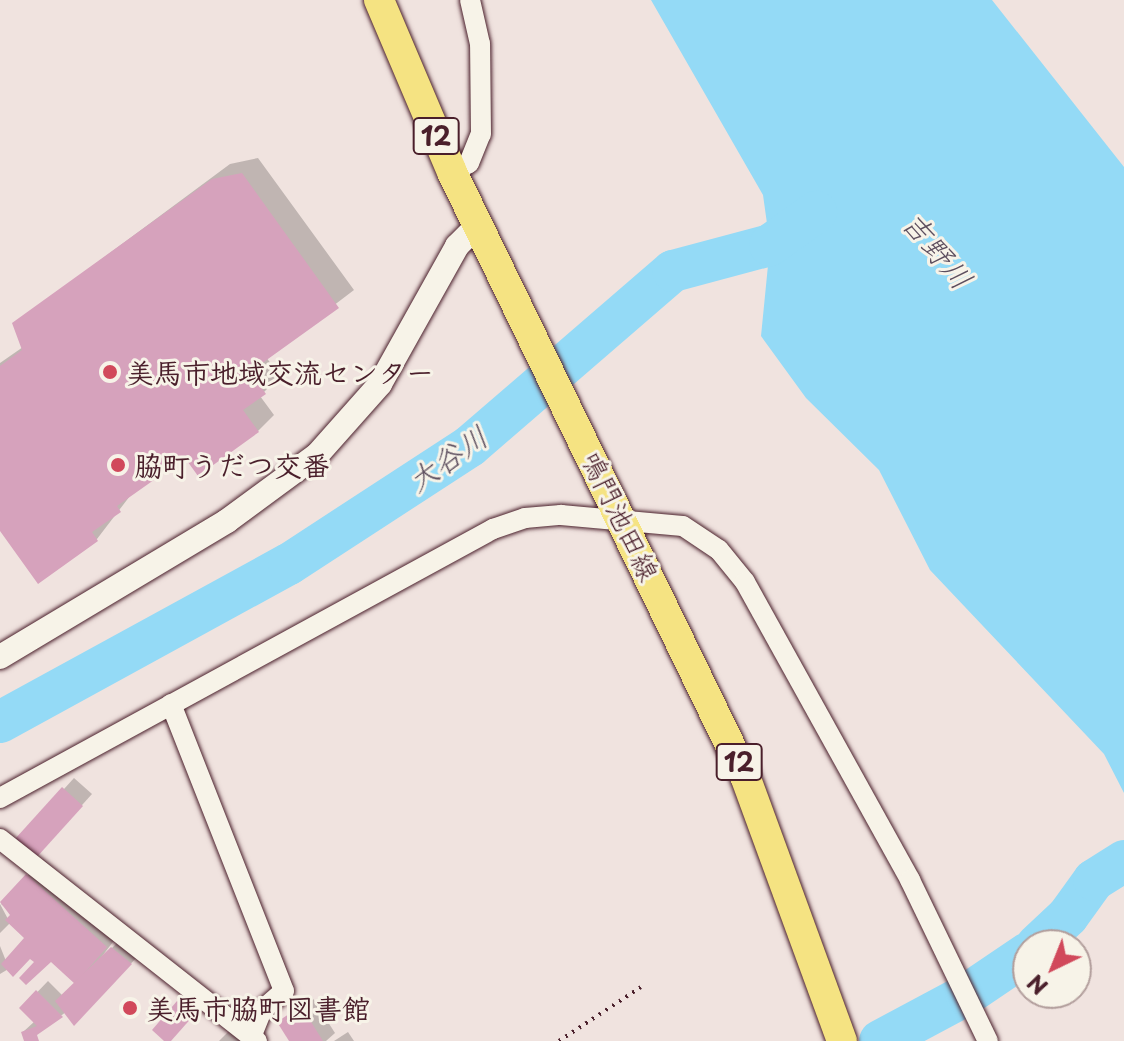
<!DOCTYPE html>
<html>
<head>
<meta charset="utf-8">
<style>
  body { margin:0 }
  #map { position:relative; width:1124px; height:1041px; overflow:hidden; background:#f0e3df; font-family:"Playpen Sans","Klee One",sans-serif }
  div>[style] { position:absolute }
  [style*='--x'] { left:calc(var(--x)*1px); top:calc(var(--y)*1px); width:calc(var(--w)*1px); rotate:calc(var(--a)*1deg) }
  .water>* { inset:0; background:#94daf6 }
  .shadow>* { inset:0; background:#0003 }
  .river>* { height:42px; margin:-21px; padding:0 21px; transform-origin:21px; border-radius:21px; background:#94daf6 }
  .building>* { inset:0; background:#d6a2bc }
  .path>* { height:4px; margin-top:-2px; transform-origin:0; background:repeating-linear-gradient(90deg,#4a1f2b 0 2px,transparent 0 8px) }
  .roads { filter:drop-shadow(0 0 2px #4a1f2b) drop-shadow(0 0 2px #4a1f2b) }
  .minor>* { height:20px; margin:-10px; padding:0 10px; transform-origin:10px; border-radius:10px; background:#f7f3e8 }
  .tertiary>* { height:24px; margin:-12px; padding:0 12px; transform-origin:12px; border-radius:12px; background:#f7f3e8 }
  .primary>* { height:30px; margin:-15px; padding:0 15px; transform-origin:15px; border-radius:15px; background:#f5e382 }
  .dots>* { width:22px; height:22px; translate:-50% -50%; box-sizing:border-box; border:4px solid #f7f3e8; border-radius:50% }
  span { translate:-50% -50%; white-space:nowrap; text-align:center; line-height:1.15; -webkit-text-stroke:6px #f7f3e8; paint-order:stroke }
  .shield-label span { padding:2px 6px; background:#f7f3e8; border:2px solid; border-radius:6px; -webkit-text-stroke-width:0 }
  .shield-label { font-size:26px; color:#4a1f2b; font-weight:700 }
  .poi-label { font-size:28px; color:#4a1f2b; font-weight:700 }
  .left { translate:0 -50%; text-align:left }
  .street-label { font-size:28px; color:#4a1f2b }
  .water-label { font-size:30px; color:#5c4e5e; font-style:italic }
  .north { position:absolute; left:1012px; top:929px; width:80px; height:80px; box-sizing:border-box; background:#f7f3e8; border:2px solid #b29e9c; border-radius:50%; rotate:223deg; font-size:22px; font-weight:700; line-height:32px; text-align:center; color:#4a1f2b }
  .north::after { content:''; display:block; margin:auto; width:28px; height:36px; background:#d1495b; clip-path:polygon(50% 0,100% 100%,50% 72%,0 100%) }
</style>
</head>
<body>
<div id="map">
  <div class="water">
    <i style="clip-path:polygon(651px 0,992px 0,1124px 167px,1124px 793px,1104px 754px,930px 570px,879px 470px,806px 398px,761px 336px,770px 245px,763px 195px)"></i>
  </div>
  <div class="shadow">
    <i style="clip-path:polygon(258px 158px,354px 290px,266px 357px,280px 376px,260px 396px,274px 415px,258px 431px,185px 455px,133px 492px,97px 539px,38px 581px,0 527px,0 363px,23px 347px,14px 324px,230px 164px)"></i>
    <i style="clip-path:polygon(74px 778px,92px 794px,46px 845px,64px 789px)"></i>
    <i style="clip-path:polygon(43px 859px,122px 930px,97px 963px,122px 938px,141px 953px,74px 1023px,66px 1012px,26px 1041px,23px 1032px,35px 1021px,22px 1008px,48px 981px,63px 996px,76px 983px,51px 959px,36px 962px,30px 956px,0 974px,0 946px,6px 961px,27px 938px,10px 923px,0 933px,0 904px,8px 919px,13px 914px,1px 904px)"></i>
    <i style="clip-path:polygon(189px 992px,203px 1004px,167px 1041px,155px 1030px)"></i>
    <i style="clip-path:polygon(312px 997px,335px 1033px,326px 1041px,291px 1041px,279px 1022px)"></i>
    <i style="clip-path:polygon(231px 1029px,244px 1041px,219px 1041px)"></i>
    <i style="clip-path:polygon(348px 1032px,354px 1041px,334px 1041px)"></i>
  </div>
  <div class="river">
    <i style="--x:0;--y:722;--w:329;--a:-28.7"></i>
    <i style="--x:289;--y:564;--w:216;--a:-33.1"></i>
    <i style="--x:470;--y:446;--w:268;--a:-40.8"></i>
    <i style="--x:673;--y:271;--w:100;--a:-15"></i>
    <i style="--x:770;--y:245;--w:57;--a:-35.7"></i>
    <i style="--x:1037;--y:945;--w:42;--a:-43.1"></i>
    <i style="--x:1068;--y:916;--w:44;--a:-54.2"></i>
    <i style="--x:1094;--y:880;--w:36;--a:-32"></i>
    <i style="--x:880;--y:1041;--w:98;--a:-28.1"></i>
    <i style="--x:966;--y:995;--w:75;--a:-34.1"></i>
  </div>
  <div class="building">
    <i style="clip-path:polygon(242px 173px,339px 308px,250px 372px,266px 394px,243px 410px,259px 432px,198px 476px,185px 458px,117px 506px,121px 512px,92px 532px,98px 541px,38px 584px,0 531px,0 366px,22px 350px,12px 323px,212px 179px)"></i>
    <i style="clip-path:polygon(62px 787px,83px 806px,36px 858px,15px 839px)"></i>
    <i style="clip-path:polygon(26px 874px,107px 947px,75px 984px,51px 962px,26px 985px,19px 978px,34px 962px,30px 959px,13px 977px,1px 964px,24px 938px,5px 920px,10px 915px,0 902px)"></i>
    <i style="clip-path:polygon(111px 947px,132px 964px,74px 1026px,55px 1001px)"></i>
    <i style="clip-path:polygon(36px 990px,63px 1017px,37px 1035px,39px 1041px,24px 1041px,21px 1032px,37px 1026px,19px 1008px)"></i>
    <i style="clip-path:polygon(177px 1001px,194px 1015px,171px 1041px,164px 1041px,152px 1030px)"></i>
    <i style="clip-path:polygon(301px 1006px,323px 1041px,289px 1041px,277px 1022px)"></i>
  </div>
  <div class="path">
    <i style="--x:559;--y:1041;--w:98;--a:-33.4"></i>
  </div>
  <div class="roads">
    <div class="minor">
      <i style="--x:452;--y:172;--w:19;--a:-28"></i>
      <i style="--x:469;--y:163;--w:31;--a:-68"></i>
      <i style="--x:481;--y:134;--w:90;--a:-90.6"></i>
      <i style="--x:480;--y:44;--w:45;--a:-102.8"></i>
      <i style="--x:171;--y:704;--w:308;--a:68.5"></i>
      <i style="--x:284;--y:991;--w:29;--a:139"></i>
      <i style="--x:262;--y:1010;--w:29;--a:112"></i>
      <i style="--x:0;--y:798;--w:562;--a:-28.62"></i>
      <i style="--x:493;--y:529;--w:34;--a:-19"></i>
      <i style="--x:525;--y:518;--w:36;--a:-5"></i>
      <i style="--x:561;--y:515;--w:122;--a:5.2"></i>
      <i style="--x:683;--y:526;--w:43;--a:33.7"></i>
      <i style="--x:719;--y:550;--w:41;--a:50.9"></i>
      <i style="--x:745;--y:582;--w:341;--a:61"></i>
      <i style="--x:910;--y:880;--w:179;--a:64.2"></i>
      <i style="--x:0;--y:839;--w:327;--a:38.2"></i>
    </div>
    <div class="tertiary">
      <i style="--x:0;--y:657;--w:265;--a:-30.9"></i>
      <i style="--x:227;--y:521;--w:112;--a:-36.3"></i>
      <i style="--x:317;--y:455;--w:95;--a:-48.4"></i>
      <i style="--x:380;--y:384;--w:158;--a:-60.8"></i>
      <i style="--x:457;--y:246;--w:28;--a:-45"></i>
    </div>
    <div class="primary">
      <i style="--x:379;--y:0;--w:187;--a:67"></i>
      <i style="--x:452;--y:172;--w:671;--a:64.12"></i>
      <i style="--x:745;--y:776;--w:282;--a:69.9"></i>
    </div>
  </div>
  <div class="dots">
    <i style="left:110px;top:372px;background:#d1495b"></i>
    <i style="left:118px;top:465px;background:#d1495b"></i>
    <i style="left:130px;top:1008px;background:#d1495b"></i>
  </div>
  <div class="shield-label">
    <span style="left:436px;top:136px">12</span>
    <span style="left:739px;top:762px">12</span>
  </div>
  <div class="poi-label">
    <span class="left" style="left:126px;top:372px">美馬市地域交流センター</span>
    <span class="left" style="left:134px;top:465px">脇町うだつ交番</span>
    <span class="left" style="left:146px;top:1008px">美馬市脇町図書館</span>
  </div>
  <div class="street-label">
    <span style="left:621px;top:516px;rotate:64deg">鳴門池田線</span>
  </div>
  <div class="water-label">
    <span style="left:938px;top:250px;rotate:50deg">吉野川</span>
    <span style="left:447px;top:458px;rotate:-35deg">大谷川</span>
  </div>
  <div class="north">N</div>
</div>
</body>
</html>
